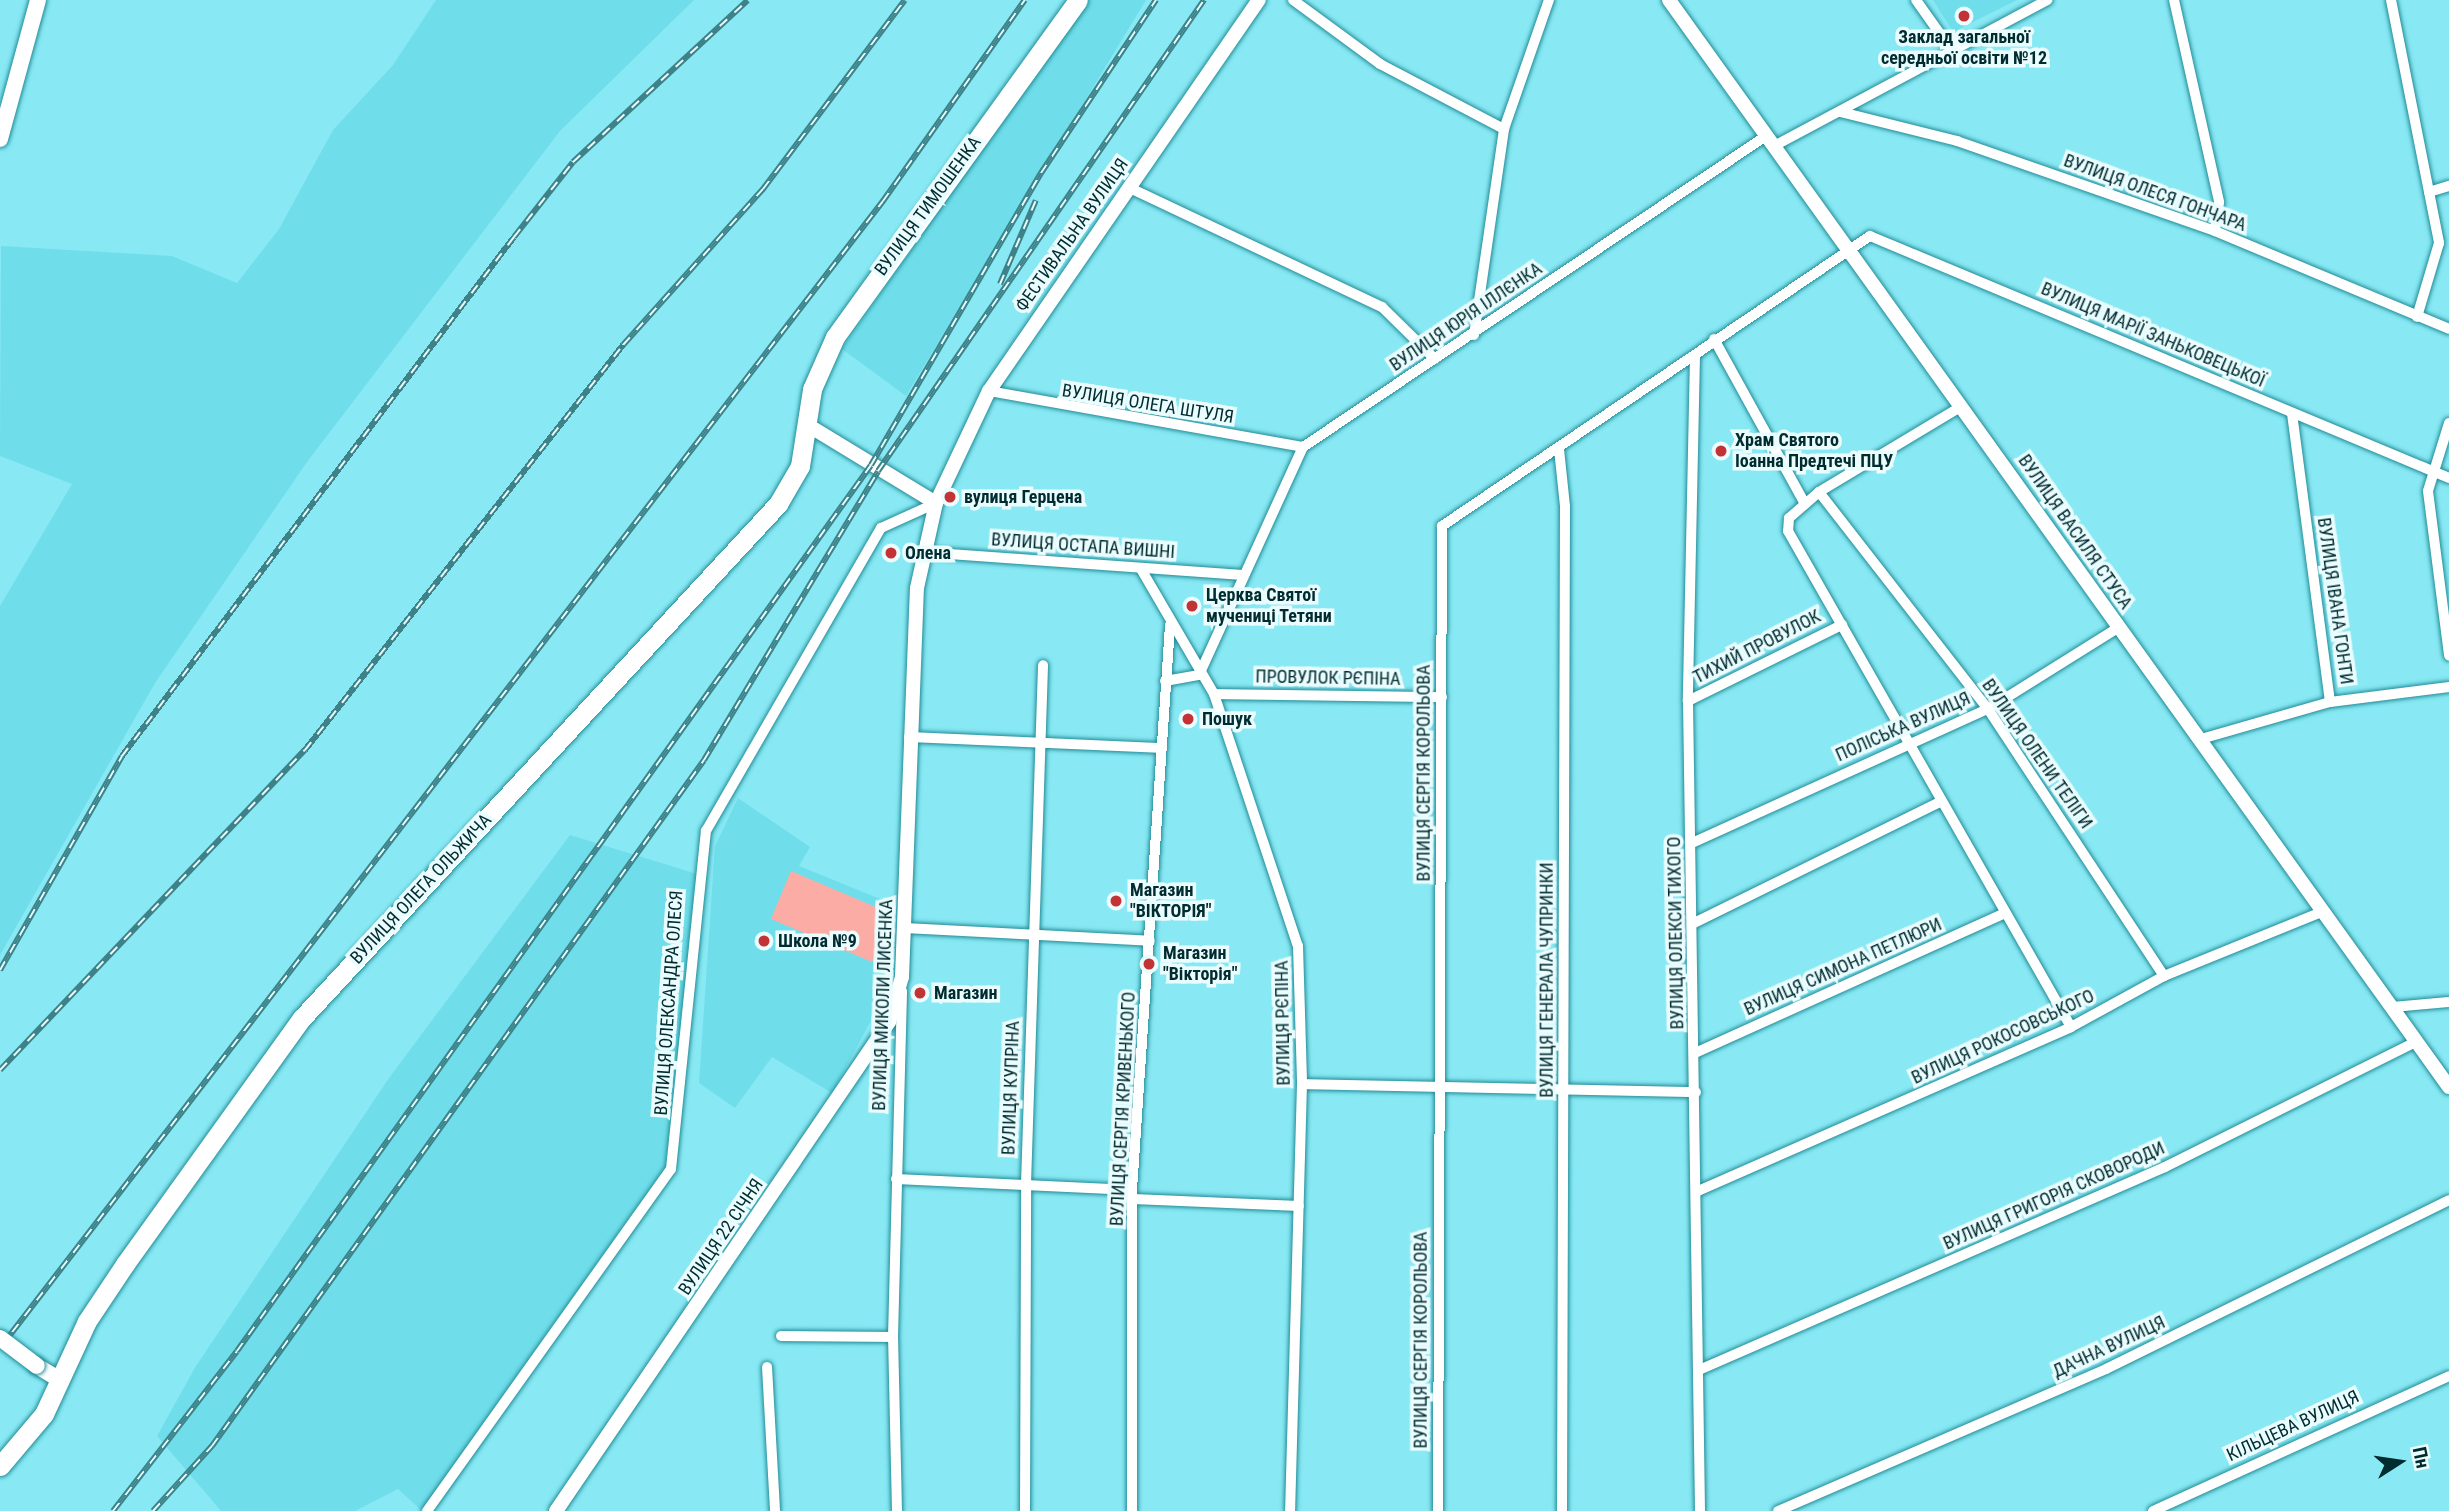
<!DOCTYPE html>
<html>
<head>
<meta charset="utf-8">
<style>
  body { margin:0 }
  #map { position:relative; width:2449px; height:1511px; overflow:hidden; background:#88e9f4; font-family:"Roboto Condensed",sans-serif }
  div>[style] { position:absolute }
  [style*='--x'] { left:calc(var(--x)*1px); top:calc(var(--y)*1px); width:calc(var(--w)*1px); rotate:calc(var(--a)*1deg) }
  .built>* { inset:0; background:#6fdeea }
  .green>* { inset:0; background:#faaca5 }
  .roads { filter:drop-shadow(0 0 2px #218c97) drop-shadow(0 0 2px #218c97) }
  .minor>* { height:10px; margin:-5px; padding:0 5px; transform-origin:5px; border-radius:5px; background:#fff }
  .tertiary>* { height:14px; margin:-7px; padding:0 7px; transform-origin:7px; border-radius:7px; background:#fff }
  .secondary>* { height:16px; margin:-8px; padding:0 8px; transform-origin:8px; border-radius:8px; background:#fff }
  .trunk>* { height:19px; margin:-9.5px; padding:0 9.5px; transform-origin:9.5px; border-radius:9.5px; background:#fff }
  .rail>* { height:6px; margin-top:-3px; transform-origin:0; background:repeating-linear-gradient(90deg,#eafcfe 0 10px,#3e8289 0 20px); box-sizing:border-box; border-block:2px solid #3e8289 }
  .bridges { filter:drop-shadow(0 0 2px #218c97) drop-shadow(0 0 2px #218c97) }
  .secondary-bridge>* { height:16px; margin:-8px; padding:0 8px; transform-origin:8px; border-radius:8px; background:#fff }
  .dots>* { width:19px; height:19px; translate:-50% -50%; box-sizing:border-box; border:4px solid #eafcfe; border-radius:50% }
  span { translate:-50% -50%; white-space:nowrap; text-align:center; line-height:1.15; -webkit-text-stroke:7px #eafcfe; paint-order:stroke }
  .poi-label { font-size:18px; color:#002b2f; font-weight:700 }
  .left { translate:0 -50%; text-align:left }
  .street-label { font-size:18px; color:#002b2f }
  .north { position:absolute; left:2365px; top:1427px; width:70px; height:70px; -webkit-text-stroke:5px #eafcfe; paint-order:stroke; rotate:78deg; font-size:19px; font-weight:700; line-height:28px; text-align:center; color:#002b2f }
  .north::after { content:''; display:block; margin:auto; width:24px; height:32px; background:#002b2f; clip-path:polygon(50% 0,100% 100%,50% 72%,0 100%) }
</style>
</head>
<body>
<div id="map">
  <div class="built">
    <i style="clip-path:polygon(436px 0,694px 0,560px 131px,307px 462px,155px 683px,0 955px,0 606px,72px 484px,0 456px,1px 246px,172px 256px,237px 283px,279px 229px,333px 130px,393px 65px)"></i>
    <i style="clip-path:polygon(1087px 0,1146px 0,906px 396px,842px 349px)"></i>
    <i style="clip-path:polygon(1933px 0,2017px 0,1953px 32px)"></i>
    <i style="clip-path:polygon(738px 798px,810px 847px,799px 866px,900px 907px,895px 976px,832px 1093px,772px 1057px,735px 1108px,699px 1083px,715px 846px)"></i>
    <i style="clip-path:polygon(570px 835px,697px 874px,671px 1169px,422px 1511px,398px 1489px,355px 1511px,221px 1511px,157px 1436px,196px 1366px,389px 1078px)"></i>
  </div>
  <div class="green">
    <i style="clip-path:polygon(791px 871px,892px 914px,872px 962px,771px 919px)"></i>
  </div>
  <div class="roads">
    <div class="minor">
      <i style="--x:1293;--y:0;--w:108;--a:36.3"></i>
      <i style="--x:1380;--y:64;--w:140;--a:27.7"></i>
      <i style="--x:1916;--y:0;--w:59;--a:54.7"></i>
      <i style="--x:2174;--y:0;--w:207;--a:77.4"></i>
      <i style="--x:2219;--y:202;--w:29;--a:98"></i>
      <i style="--x:2391;--y:0;--w:248;--a:78.8"></i>
      <i style="--x:2439;--y:243;--w:77;--a:106.6"></i>
      <i style="--x:1841;--y:112;--w:120;--a:14"></i>
      <i style="--x:1957;--y:141;--w:273;--a:19.2"></i>
      <i style="--x:2215;--y:231;--w:254;--a:22.7"></i>
      <i style="--x:1774;--y:146;--w:310;--a:-28.1"></i>
      <i style="--x:1130;--y:188;--w:279;--a:25.3"></i>
      <i style="--x:1382;--y:307;--w:74;--a:44.5"></i>
      <i style="--x:2429;--y:192;--w:21;--a:-17"></i>
      <i style="--x:1474;--y:335;--w:208;--a:-81.7"></i>
      <i style="--x:1504;--y:129;--w:137;--a:-70.8"></i>
      <i style="--x:1714;--y:339;--w:188;--a:61.1"></i>
      <i style="--x:1695;--y:355;--w:346;--a:91.2"></i>
      <i style="--x:1688;--y:701;--w:810;--a:89.15"></i>
      <i style="--x:989;--y:391;--w:319;--a:10.1"></i>
      <i style="--x:1962;--y:406;--w:167;--a:149"></i>
      <i style="--x:1819;--y:492;--w:40;--a:139"></i>
      <i style="--x:1789;--y:518;--w:13;--a:94"></i>
      <i style="--x:1788;--y:531;--w:571;--a:60.29"></i>
      <i style="--x:2449;--y:423;--w:71;--a:107.2"></i>
      <i style="--x:2428;--y:491;--w:166;--a:82.7"></i>
      <i style="--x:1559;--y:449;--w:57;--a:84"></i>
      <i style="--x:1565;--y:506;--w:1005;--a:90.17"></i>
      <i style="--x:1819;--y:492;--w:275;--a:52.1"></i>
      <i style="--x:1988;--y:709;--w:320;--a:56.6"></i>
      <i style="--x:923;--y:552;--w:319;--a:4.1"></i>
      <i style="--x:1141;--y:569;--w:145;--a:59.7"></i>
      <i style="--x:1214;--y:694;--w:266;--a:71.6"></i>
      <i style="--x:1298;--y:946;--w:138;--a:88.3"></i>
      <i style="--x:1302;--y:1084;--w:427;--a:91.6"></i>
      <i style="--x:1165;--y:681;--w:35;--a:-10"></i>
      <i style="--x:1199;--y:675;--w:251;--a:-65.5"></i>
      <i style="--x:1303;--y:447;--w:558;--a:-33.89"></i>
      <i style="--x:1214;--y:694;--w:228;--a:0.8"></i>
      <i style="--x:1688;--y:701;--w:172;--a:-26.3"></i>
      <i style="--x:2330;--y:702;--w:120;--a:-7.2"></i>
      <i style="--x:909;--y:737;--w:250;--a:2.5"></i>
      <i style="--x:2201;--y:739;--w:134;--a:-16"></i>
      <i style="--x:2330;--y:702;--w:290;--a:-97.5"></i>
      <i style="--x:1692;--y:843;--w:325;--a:-24.4"></i>
      <i style="--x:1988;--y:709;--w:155;--a:-32"></i>
      <i style="--x:1692;--y:924;--w:274;--a:-26.2"></i>
      <i style="--x:905;--y:928;--w:245;--a:3"></i>
      <i style="--x:2392;--y:1007;--w:57;--a:-5"></i>
      <i style="--x:1695;--y:1053;--w:340;--a:-24.3"></i>
      <i style="--x:1302;--y:1084;--w:394;--a:1.2"></i>
      <i style="--x:896;--y:1179;--w:236;--a:2.7"></i>
      <i style="--x:1698;--y:1191;--w:407;--a:-23.7"></i>
      <i style="--x:2071;--y:1027;--w:106;--a:-28.7"></i>
      <i style="--x:2164;--y:976;--w:170;--a:-22.1"></i>
      <i style="--x:1133;--y:1199;--w:166;--a:2.4"></i>
      <i style="--x:781;--y:1336;--w:112;--a:0.5"></i>
      <i style="--x:767;--y:1367;--w:144;--a:86.8"></i>
      <i style="--x:1699;--y:1370;--w:508;--a:-23.54"></i>
      <i style="--x:2165;--y:1167;--w:280;--a:-26.5"></i>
      <i style="--x:427;--y:1511;--w:420;--a:-54.5"></i>
      <i style="--x:671;--y:1169;--w:340;--a:-84.1"></i>
      <i style="--x:706;--y:831;--w:350;--a:-60"></i>
      <i style="--x:881;--y:528;--w:60;--a:-24.4"></i>
      <i style="--x:897;--y:1511;--w:174;--a:-91.3"></i>
      <i style="--x:893;--y:1337;--w:346;--a:-88.5"></i>
      <i style="--x:1025;--y:1511;--w:327;--a:-89.8"></i>
      <i style="--x:1026;--y:1184;--w:519;--a:-88.12"></i>
      <i style="--x:1132;--y:1511;--w:321;--a:-90"></i>
      <i style="--x:1132;--y:1190;--w:566;--a:-86.15"></i>
      <i style="--x:1438;--y:1511;--w:985;--a:-89.77"></i>
      <i style="--x:1442;--y:526;--w:517;--a:-34.12"></i>
      <i style="--x:1870;--y:236;--w:628;--a:22.68"></i>
      <i style="--x:1778;--y:1511;--w:357;--a:-23.4"></i>
      <i style="--x:2106;--y:1369;--w:382;--a:-26.2"></i>
      <i style="--x:2153;--y:1511;--w:325;--a:-24.5"></i>
    </div>
    <div class="tertiary">
      <i style="--x:1669;--y:0;--w:1338;--a:54.34"></i>
      <i style="--x:806;--y:424;--w:152;--a:31.3"></i>
      <i style="--x:556;--y:1511;--w:592;--a:-55.75"></i>
      <i style="--x:889;--y:1022;--w:47;--a:-73.9"></i>
      <i style="--x:902;--y:977;--w:389;--a:-87.8"></i>
      <i style="--x:917;--y:588;--w:87;--a:-77.4"></i>
      <i style="--x:936;--y:503;--w:124;--a:-64.7"></i>
      <i style="--x:989;--y:391;--w:475;--a:-55.4"></i>
    </div>
    <div class="secondary">
      <i style="--x:0;--y:139;--w:144;--a:-74.7"></i>
      <i style="--x:37;--y:1366;--w:23;--a:31"></i>
    </div>
    <div class="trunk">
      <i style="--x:0;--y:1466;--w:68;--a:-49.8"></i>
      <i style="--x:44;--y:1414;--w:102;--a:-65.2"></i>
      <i style="--x:87;--y:1321;--w:69;--a:-56.3"></i>
      <i style="--x:125;--y:1264;--w:303;--a:-54.3"></i>
      <i style="--x:302;--y:1018;--w:701;--a:-47.2"></i>
      <i style="--x:778;--y:504;--w:44;--a:-59.9"></i>
      <i style="--x:800;--y:466;--w:78;--a:-81.1"></i>
      <i style="--x:812;--y:389;--w:57;--a:-66.1"></i>
      <i style="--x:835;--y:337;--w:415;--a:-54.2"></i>
    </div>
  </div>
  <div class="rail">
    <i style="--x:1000;--y:284;--w:91;--a:-66.8"></i>
    <i style="--x:0;--y:970;--w:246;--a:-60.3"></i>
    <i style="--x:122;--y:756;--w:650;--a:-52.94"></i>
    <i style="--x:514;--y:237;--w:95;--a:-51.8"></i>
    <i style="--x:573;--y:162;--w:238;--a:-42.8"></i>
    <i style="--x:0;--y:1070;--w:442;--a:-46.4"></i>
    <i style="--x:305;--y:750;--w:515;--a:-51.86"></i>
    <i style="--x:623;--y:345;--w:210;--a:-48.1"></i>
    <i style="--x:763;--y:189;--w:236;--a:-53.1"></i>
    <i style="--x:0;--y:1348;--w:1448;--a:-52.41"></i>
    <i style="--x:883;--y:201;--w:246;--a:-54.8"></i>
    <i style="--x:113;--y:1511;--w:202;--a:-52.2"></i>
    <i style="--x:237;--y:1351;--w:1089;--a:-54.41"></i>
    <i style="--x:871;--y:465;--w:338;--a:-59.8"></i>
    <i style="--x:1041;--y:173;--w:208;--a:-56.4"></i>
    <i style="--x:153;--y:1511;--w:88;--a:-47.8"></i>
    <i style="--x:212;--y:1446;--w:844;--a:-54.35"></i>
    <i style="--x:704;--y:760;--w:337;--a:-58.9"></i>
    <i style="--x:878;--y:471;--w:573;--a:-55.31"></i>
  </div>
  <div class="bridges">
    <div class="secondary-bridge">
      <i style="--x:0;--y:1338;--w:46;--a:37.1"></i>
    </div>
  </div>
  <div class="dots">
    <i style="left:1964px;top:16px;background:#c33335"></i>
    <i style="left:1721px;top:451px;background:#c33335"></i>
    <i style="left:950px;top:497px;background:#c33335"></i>
    <i style="left:891px;top:553px;background:#c33335"></i>
    <i style="left:1192px;top:606px;background:#c33335"></i>
    <i style="left:1188px;top:719px;background:#c33335"></i>
    <i style="left:1116px;top:901px;background:#c33335"></i>
    <i style="left:764px;top:941px;background:#c33335"></i>
    <i style="left:1149px;top:964px;background:#c33335"></i>
    <i style="left:920px;top:993px;background:#c33335"></i>
  </div>
  <div class="poi-label">
    <span style="left:1964px;top:48px">Заклад загальної<br>середньої освіти №12</span>
    <span class="left" style="left:1735px;top:451px">Храм Святого<br>Іоанна Предтечі ПЦУ</span>
    <span class="left" style="left:964px;top:497px">вулиця Герцена</span>
    <span class="left" style="left:905px;top:553px">Олена</span>
    <span class="left" style="left:1206px;top:606px">Церква Святої<br>мучениці Тетяни</span>
    <span class="left" style="left:1202px;top:719px">Пошук</span>
    <span class="left" style="left:1130px;top:901px">Магазин<br>"ВІКТОРІЯ"</span>
    <span class="left" style="left:778px;top:941px">Школа №9</span>
    <span class="left" style="left:1163px;top:964px">Магазин<br>"Вікторія"</span>
    <span class="left" style="left:934px;top:993px">Магазин</span>
  </div>
  <div class="street-label">
    <span style="left:2155px;top:193px;rotate:20deg">ВУЛИЦЯ ОЛЕСЯ ГОНЧАРА</span>
    <span style="left:928px;top:206px;rotate:-54deg">ВУЛИЦЯ ТИМОШЕНКА</span>
    <span style="left:1072px;top:235px;rotate:-55deg">ФЕСТИВАЛЬНА ВУЛИЦЯ</span>
    <span style="left:1466px;top:317px;rotate:-34deg">ВУЛИЦЯ ЮРІЯ ІЛЛЄНКА</span>
    <span style="left:2153px;top:335px;rotate:23deg">ВУЛИЦЯ МАРІЇ ЗАНЬКОВЕЦЬКОЇ</span>
    <span style="left:1148px;top:404px;rotate:9deg">ВУЛИЦЯ ОЛЕГА ШТУЛЯ</span>
    <span style="left:2075px;top:532px;rotate:55deg">ВУЛИЦЯ ВАСИЛЯ СТУСА</span>
    <span style="left:1083px;top:546px;rotate:4deg">ВУЛИЦЯ ОСТАПА ВИШНІ</span>
    <span style="left:2335px;top:601px;rotate:82deg">ВУЛИЦЯ ІВАНА ГОНТИ</span>
    <span style="left:1757px;top:647px;rotate:-27deg">ТИХИЙ ПРОВУЛОК</span>
    <span style="left:1328px;top:678px;rotate:1deg">ПРОВУЛОК РЄПІНА</span>
    <span style="left:1903px;top:727px;rotate:-24deg">ПОЛІСЬКА ВУЛИЦЯ</span>
    <span style="left:2037px;top:754px;rotate:55deg">ВУЛИЦЯ ОЛЕНИ ТЕЛІГИ</span>
    <span style="left:1424px;top:773px;rotate:-90deg">ВУЛИЦЯ СЕРГІЯ КОРОЛЬОВА</span>
    <span style="left:421px;top:889px;rotate:-47deg">ВУЛИЦЯ ОЛЕГА ОЛЬЖИЧА</span>
    <span style="left:1676px;top:933px;rotate:-91deg">ВУЛИЦЯ ОЛЕКСИ ТИХОГО</span>
    <span style="left:1843px;top:967px;rotate:-24deg">ВУЛИЦЯ СИМОНА ПЕТЛЮРИ</span>
    <span style="left:1547px;top:980px;rotate:-90deg">ВУЛИЦЯ ГЕНЕРАЛА ЧУПРИНКИ</span>
    <span style="left:669px;top:1003px;rotate:-86deg">ВУЛИЦЯ ОЛЕКСАНДРА ОЛЕСЯ</span>
    <span style="left:883px;top:1005px;rotate:-88deg">ВУЛИЦЯ МИКОЛИ ЛИСЕНКА</span>
    <span style="left:1283px;top:1023px;rotate:-91deg">ВУЛИЦЯ РЄПІНА</span>
    <span style="left:2003px;top:1037px;rotate:-25deg">ВУЛИЦЯ РОКОСОВСЬКОГО</span>
    <span style="left:1011px;top:1088px;rotate:-88deg">ВУЛИЦЯ КУПРІНА</span>
    <span style="left:1123px;top:1109px;rotate:-87deg">ВУЛИЦЯ СЕРГІЯ КРИВЕНЬКОГО</span>
    <span style="left:2054px;top:1196px;rotate:-24deg">ВУЛИЦЯ ГРИГОРІЯ СКОВОРОДИ</span>
    <span style="left:721px;top:1237px;rotate:-56deg">ВУЛИЦЯ 22 СІЧНЯ</span>
    <span style="left:1421px;top:1340px;rotate:-90deg">ВУЛИЦЯ СЕРГІЯ КОРОЛЬОВА</span>
    <span style="left:2109px;top:1347px;rotate:-25deg">ДАЧНА ВУЛИЦЯ</span>
    <span style="left:2293px;top:1426px;rotate:-25deg">КІЛЬЦЕВА ВУЛИЦЯ</span>
  </div>
  <div class="north">Пн</div>
</div>
</body>
</html>
